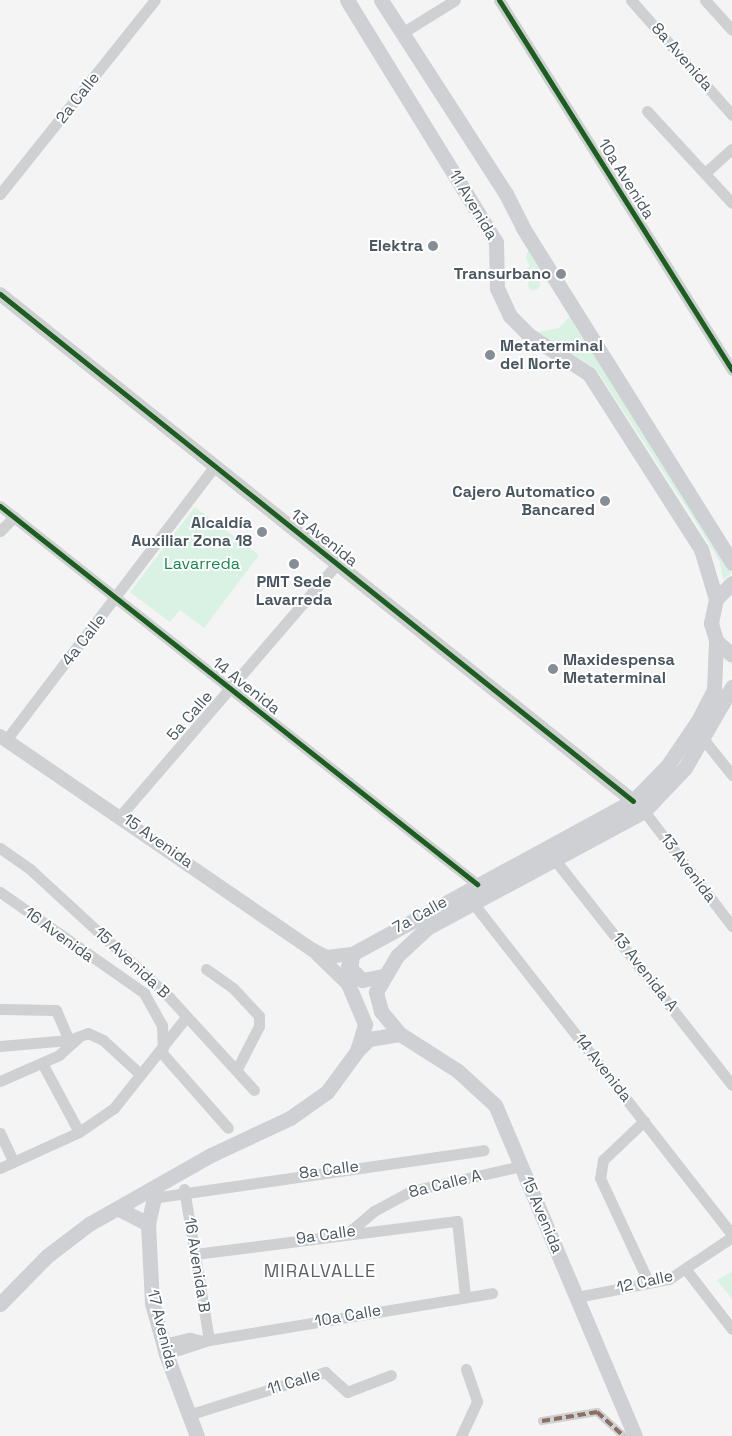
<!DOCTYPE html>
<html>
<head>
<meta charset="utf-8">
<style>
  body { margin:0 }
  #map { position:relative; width:732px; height:1436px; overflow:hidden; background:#f4f4f4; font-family:"Space Grotesk",sans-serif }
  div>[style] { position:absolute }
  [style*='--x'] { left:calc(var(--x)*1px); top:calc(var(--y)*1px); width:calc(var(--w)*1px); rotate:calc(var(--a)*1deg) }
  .green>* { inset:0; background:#d9f2e3 }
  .round { border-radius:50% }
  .pedestrian>* { height:8px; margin:-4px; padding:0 4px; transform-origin:4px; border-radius:4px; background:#ced0d2 }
  .minor>* { height:11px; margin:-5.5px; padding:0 5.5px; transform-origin:5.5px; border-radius:5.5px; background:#ced0d2 }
  .tertiary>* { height:14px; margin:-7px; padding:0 7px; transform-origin:7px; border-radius:7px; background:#ced0d2 }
  .secondary>* { height:15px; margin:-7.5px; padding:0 7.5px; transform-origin:7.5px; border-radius:7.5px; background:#ced0d4 }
  .quiet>* { height:4px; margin-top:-2px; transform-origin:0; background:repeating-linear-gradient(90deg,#8d6e63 0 8px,transparent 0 12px) }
  .cycleway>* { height:5px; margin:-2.5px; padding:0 2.5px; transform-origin:2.5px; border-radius:2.5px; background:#1b5e20 }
  .dots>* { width:14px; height:14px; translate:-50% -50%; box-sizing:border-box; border:2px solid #fff; border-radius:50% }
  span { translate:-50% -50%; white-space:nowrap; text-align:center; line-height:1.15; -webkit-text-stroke:4px #fff; paint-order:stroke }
  .street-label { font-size:16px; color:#4a5661 }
  .poi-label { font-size:16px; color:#4a5661; font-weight:700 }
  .right { translate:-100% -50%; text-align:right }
  .left { translate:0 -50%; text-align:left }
  .park-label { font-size:16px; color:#17864f }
  .neighbourhood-label { font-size:18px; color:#5f6368; letter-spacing:1px }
</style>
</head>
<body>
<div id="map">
  <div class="green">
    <i style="clip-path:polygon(529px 248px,544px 274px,549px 285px,534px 267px,527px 281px,523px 272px,530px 266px,526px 258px)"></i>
    <i class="round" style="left:528px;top:278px;width:12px;height:12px"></i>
    <i style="clip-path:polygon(570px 316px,732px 573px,723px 580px,720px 562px,690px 513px,596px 369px,538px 332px,559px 328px)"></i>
    <i style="clip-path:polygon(195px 507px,259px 555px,204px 628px,180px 610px,170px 622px,130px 592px)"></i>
    <i style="clip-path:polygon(732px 1272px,732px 1299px,717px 1280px)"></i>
  </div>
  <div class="pedestrian">
    <i style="--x:542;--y:1421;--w:56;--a:-9.3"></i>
    <i style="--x:597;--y:1412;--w:36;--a:42"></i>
  </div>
  <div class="minor">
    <i style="--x:499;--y:0;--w:437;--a:57.8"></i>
    <i style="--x:631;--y:0;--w:153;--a:48.7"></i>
    <i style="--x:705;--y:0;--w:40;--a:48"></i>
    <i style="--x:402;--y:33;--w:62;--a:-31.9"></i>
    <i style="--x:647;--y:111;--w:125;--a:47.3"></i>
    <i style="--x:705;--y:173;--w:36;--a:-42"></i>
    <i style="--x:0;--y:194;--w:248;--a:-51.4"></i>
    <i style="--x:0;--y:506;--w:609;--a:38.4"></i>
    <i style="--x:0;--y:531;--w:20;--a:-45"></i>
    <i style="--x:6;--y:740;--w:345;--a:-52.7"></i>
    <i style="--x:704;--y:740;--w:45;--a:51.3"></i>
    <i style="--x:644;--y:811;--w:145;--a:52.6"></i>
    <i style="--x:120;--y:816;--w:333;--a:-49.3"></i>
    <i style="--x:0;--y:848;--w:38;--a:35"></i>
    <i style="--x:31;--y:870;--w:188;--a:42.6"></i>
    <i style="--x:169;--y:997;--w:126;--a:47.6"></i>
    <i style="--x:555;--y:860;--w:286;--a:51.8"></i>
    <i style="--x:0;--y:892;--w:176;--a:35"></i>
    <i style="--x:144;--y:993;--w:37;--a:61"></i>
    <i style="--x:162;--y:1025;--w:24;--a:88"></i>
    <i style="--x:473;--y:903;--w:421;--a:52"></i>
    <i style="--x:206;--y:969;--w:33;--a:35"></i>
    <i style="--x:233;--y:988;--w:38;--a:47"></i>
    <i style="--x:259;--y:1016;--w:10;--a:90"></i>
    <i style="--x:259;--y:1026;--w:48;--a:117.1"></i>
    <i style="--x:0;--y:1009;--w:56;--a:1"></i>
    <i style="--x:56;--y:1010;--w:33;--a:67"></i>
    <i style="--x:0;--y:1046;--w:69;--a:-5"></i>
    <i style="--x:69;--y:1040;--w:20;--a:-20"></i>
    <i style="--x:88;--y:1033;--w:17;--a:25"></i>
    <i style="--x:103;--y:1040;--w:50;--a:42.6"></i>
    <i style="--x:161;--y:1052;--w:101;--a:48.6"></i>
    <i style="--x:42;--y:1063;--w:78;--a:61.8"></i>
    <i style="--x:0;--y:1081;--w:64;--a:-23.8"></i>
    <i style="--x:59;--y:1055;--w:25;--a:-42"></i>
    <i style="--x:644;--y:1121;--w:57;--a:136.4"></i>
    <i style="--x:603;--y:1160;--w:18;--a:99"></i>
    <i style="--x:600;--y:1178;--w:114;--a:65"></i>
    <i style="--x:0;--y:1133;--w:31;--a:65"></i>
    <i style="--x:0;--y:1168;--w:87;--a:-24.5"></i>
    <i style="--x:79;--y:1132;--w:42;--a:-34.4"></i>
    <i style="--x:114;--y:1108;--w:116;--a:-51.6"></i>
    <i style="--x:184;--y:1189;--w:153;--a:80.6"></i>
    <i style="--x:152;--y:1198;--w:335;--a:-8.2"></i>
    <i style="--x:349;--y:1232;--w:33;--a:-40"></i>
    <i style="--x:374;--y:1211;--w:42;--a:-28.4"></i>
    <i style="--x:411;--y:1191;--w:113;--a:-12.8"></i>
    <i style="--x:195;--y:1254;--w:264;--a:-7.2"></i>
    <i style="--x:457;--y:1221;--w:75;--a:83.9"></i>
    <i style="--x:687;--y:1271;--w:73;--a:52.2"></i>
    <i style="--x:577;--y:1297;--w:94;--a:-11.1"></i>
    <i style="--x:669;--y:1279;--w:76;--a:-33.7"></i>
    <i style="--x:163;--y:1344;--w:28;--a:-13"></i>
    <i style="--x:190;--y:1338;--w:13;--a:13"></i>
    <i style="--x:166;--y:1354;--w:45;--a:-18"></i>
    <i style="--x:209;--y:1340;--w:287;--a:-9.4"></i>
    <i style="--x:188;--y:1415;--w:144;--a:-17.4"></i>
    <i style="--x:325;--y:1372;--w:30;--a:42"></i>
    <i style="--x:347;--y:1392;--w:47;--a:-21.1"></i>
    <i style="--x:461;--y:1436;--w:38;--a:-65"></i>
    <i style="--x:477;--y:1401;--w:34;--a:-109"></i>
  </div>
  <div class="tertiary">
    <i style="--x:0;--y:294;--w:811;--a:38.69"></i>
    <i style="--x:0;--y:736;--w:379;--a:34.4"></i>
    <i style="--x:313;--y:950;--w:16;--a:27"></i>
    <i style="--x:327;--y:957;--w:25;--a:-7"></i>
    <i style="--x:317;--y:954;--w:43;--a:44.1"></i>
  </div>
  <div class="secondary">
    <i style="--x:347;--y:0;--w:284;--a:58.4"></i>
    <i style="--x:496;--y:242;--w:46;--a:88.8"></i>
    <i style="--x:497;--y:288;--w:31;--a:65"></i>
    <i style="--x:510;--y:316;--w:27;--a:45"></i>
    <i style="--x:529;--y:335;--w:72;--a:33"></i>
    <i style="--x:589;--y:374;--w:208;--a:57.4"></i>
    <i style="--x:701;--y:549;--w:52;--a:73.3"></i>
    <i style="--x:381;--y:0;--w:231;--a:57.2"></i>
    <i style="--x:506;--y:194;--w:38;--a:63"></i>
    <i style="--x:523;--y:228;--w:395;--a:58"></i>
    <i style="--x:732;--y:583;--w:23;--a:135"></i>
    <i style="--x:716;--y:599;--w:25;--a:102"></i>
    <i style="--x:711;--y:623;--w:19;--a:74"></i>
    <i style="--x:716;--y:641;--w:21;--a:41"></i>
    <i style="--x:348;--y:966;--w:20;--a:45"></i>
    <i style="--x:362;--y:980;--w:21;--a:-11"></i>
    <i style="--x:357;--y:1051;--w:17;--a:-45"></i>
    <i style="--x:369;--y:1039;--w:31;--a:-9"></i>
    <i style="--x:156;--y:1189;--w:36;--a:103"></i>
    <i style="--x:148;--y:1224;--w:79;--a:87.1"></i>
    <i style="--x:152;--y:1303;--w:53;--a:74.6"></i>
    <i style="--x:166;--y:1354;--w:88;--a:69.3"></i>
    <i style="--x:119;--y:1209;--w:33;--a:27"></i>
    <i style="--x:0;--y:1304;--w:67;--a:-45.6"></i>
    <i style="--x:47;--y:1256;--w:53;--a:-37.3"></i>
    <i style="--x:89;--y:1224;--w:140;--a:-29.5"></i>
    <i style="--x:211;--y:1155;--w:87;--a:-25.1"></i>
    <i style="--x:290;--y:1118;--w:45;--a:-35.1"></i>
    <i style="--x:327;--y:1092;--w:51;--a:-53.8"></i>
    <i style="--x:357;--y:1051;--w:28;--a:-73"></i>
    <i style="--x:365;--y:1024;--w:43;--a:-113"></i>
    <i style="--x:348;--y:984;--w:30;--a:-82"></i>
    <i style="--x:352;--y:954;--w:320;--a:-28.6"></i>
    <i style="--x:633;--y:801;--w:50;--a:-45.8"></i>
    <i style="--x:668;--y:765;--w:55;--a:-56"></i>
    <i style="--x:699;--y:719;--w:34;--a:-63"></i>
    <i style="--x:714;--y:689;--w:48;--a:-87.6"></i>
    <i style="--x:635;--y:1436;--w:359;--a:-112.9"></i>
    <i style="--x:495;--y:1105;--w:50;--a:-137.4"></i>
    <i style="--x:458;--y:1071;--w:69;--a:-147.5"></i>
    <i style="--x:400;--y:1034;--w:30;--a:-130"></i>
    <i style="--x:381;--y:1011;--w:20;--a:-105"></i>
    <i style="--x:376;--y:992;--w:42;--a:-59.7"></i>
    <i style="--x:397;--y:956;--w:41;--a:-43"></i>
    <i style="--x:427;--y:928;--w:247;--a:-28.3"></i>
    <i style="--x:644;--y:811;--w:59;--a:-46.4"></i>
    <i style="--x:685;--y:768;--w:94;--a:-59.9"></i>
  </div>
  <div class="quiet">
    <i style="--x:542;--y:1421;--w:56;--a:-9.3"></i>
    <i style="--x:597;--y:1412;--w:36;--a:42"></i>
  </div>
  <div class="cycleway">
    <i style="--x:499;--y:0;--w:437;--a:57.8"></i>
    <i style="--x:0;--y:294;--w:811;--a:38.69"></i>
    <i style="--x:0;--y:506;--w:609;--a:38.4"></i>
  </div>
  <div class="dots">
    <i style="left:433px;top:246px;background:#868d94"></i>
    <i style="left:561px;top:274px;background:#868d94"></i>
    <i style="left:490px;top:355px;background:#868d94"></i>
    <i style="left:605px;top:501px;background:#868d94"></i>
    <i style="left:262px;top:532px;background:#868d94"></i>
    <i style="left:294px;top:564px;background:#868d94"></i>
    <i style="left:553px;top:669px;background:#868d94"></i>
  </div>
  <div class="street-label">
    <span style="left:682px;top:57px;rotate:49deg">8a Avenida</span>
    <span style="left:78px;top:98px;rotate:-52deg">2a Calle</span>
    <span style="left:626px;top:179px;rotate:58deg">10a Avenida</span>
    <span style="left:473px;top:205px;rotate:59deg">11 Avenida</span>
    <span style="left:324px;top:538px;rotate:39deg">13 Avenida</span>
    <span style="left:84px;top:640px;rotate:-52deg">4a Calle</span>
    <span style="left:246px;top:686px;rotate:38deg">14 Avenida</span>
    <span style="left:190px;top:716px;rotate:-49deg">5a Calle</span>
    <span style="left:158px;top:841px;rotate:35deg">15 Avenida</span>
    <span style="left:688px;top:868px;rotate:53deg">13 Avenida</span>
    <span style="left:420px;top:915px;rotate:-29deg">7a Calle</span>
    <span style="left:59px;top:935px;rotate:36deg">16 Avenida</span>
    <span style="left:132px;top:963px;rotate:43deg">15 Avenida B</span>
    <span style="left:645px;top:972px;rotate:52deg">13 Avenida A</span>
    <span style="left:603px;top:1068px;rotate:52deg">14 Avenida</span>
    <span style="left:329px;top:1170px;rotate:-7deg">8a Calle</span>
    <span style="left:445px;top:1184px;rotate:-14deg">8a Calle A</span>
    <span style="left:542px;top:1215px;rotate:67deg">15 Avenida</span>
    <span style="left:326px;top:1235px;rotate:-8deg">9a Calle</span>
    <span style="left:197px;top:1265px;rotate:81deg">16 Avenida B</span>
    <span style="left:645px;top:1282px;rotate:-13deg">12 Calle</span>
    <span style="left:348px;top:1316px;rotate:-10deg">10a Calle</span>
    <span style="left:162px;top:1329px;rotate:76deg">17 Avenida</span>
    <span style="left:294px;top:1382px;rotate:-17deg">11 Calle</span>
  </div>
  <div class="poi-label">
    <span class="right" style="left:423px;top:246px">Elektra</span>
    <span class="right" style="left:551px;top:274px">Transurbano</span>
    <span class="left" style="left:500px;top:355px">Metaterminal<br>del Norte</span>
    <span class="right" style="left:595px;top:501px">Cajero Automatico<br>Bancared</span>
    <span class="right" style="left:252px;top:532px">Alcaldía<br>Auxiliar Zona 18</span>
    <span style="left:294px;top:591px">PMT Sede<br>Lavarreda</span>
    <span class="left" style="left:563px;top:669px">Maxidespensa<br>Metaterminal</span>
  </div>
  <div class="park-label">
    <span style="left:202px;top:564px">Lavarreda</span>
  </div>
  <div class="neighbourhood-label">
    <span style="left:320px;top:1271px">MIRALVALLE</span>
  </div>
</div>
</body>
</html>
